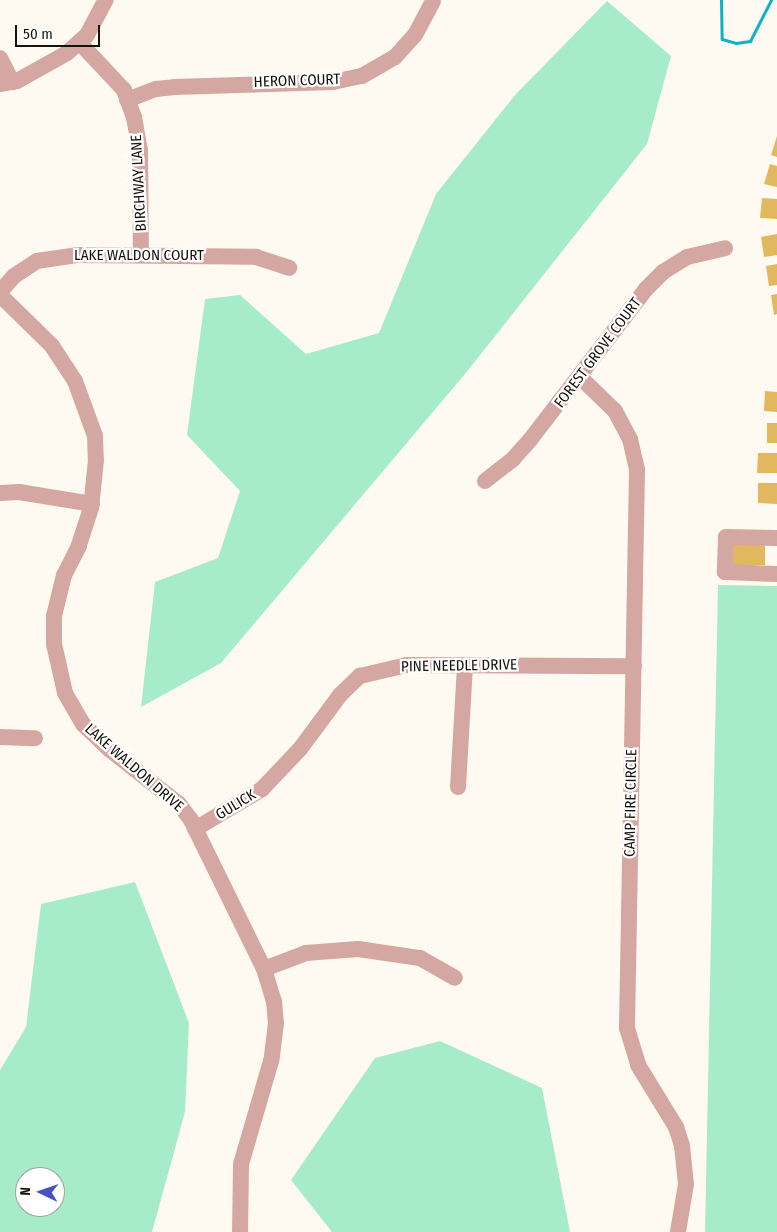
<!DOCTYPE html>
<html>
<head>
<meta charset="utf-8">
<style>
  body { margin:0 }
  #map { position:relative; width:777px; height:1232px; overflow:hidden; background:#fefaf2; font-family:"Fira Sans Condensed",sans-serif }
  div>[style] { position:absolute }
  [style*='--x'] { left:calc(var(--x)*1px); top:calc(var(--y)*1px); width:calc(var(--w)*1px); rotate:calc(var(--a)*1deg) }
  .green>* { inset:0; background:#a7ecc8 }
  .stream>* { height:3px; margin:-1.5px; padding:0 1.5px; transform-origin:1.5px; border-radius:1.5px; background:#0bb3c4 }
  .building>* { inset:0; background:#e2b85e }
  .minor>* { height:16px; margin:-8px; padding:0 8px; transform-origin:8px; border-radius:8px; background:#d4a7a2 }
  span { translate:-50% -50%; white-space:nowrap; text-align:center; line-height:1.15; -webkit-text-stroke:4.5px #fff; paint-order:stroke }
  .street-label { font-size:15px; color:#17130c }
  .north { position:absolute; left:15px; top:1167px; width:50px; height:50px; box-sizing:border-box; background:#fff; border:1px solid #a2a19e; border-radius:50%; rotate:273deg; font-size:14px; font-weight:700; line-height:20px; text-align:center; color:#17130c }
  .north::after { content:''; display:block; margin:auto; width:18px; height:22px; background:#4751c6; clip-path:polygon(50% 0,100% 100%,50% 72%,0 100%) }
  .scale { position:absolute; left:15px; top:25px; width:85px; height:22px; box-sizing:border-box; border:2px solid #17130c; border-top:0; padding-left:6px; font-size:15px; line-height:18px; white-space:nowrap; color:#17130c; -webkit-text-stroke:4px #fff; paint-order:stroke }
</style>
</head>
<body>
<div id="map">
  <div class="green">
    <i style="clip-path:polygon(607px 1px,671px 56px,647px 144px,465px 374px,221px 663px,141px 707px,155px 582px,218px 558px,240px 491px,187px 435px,205px 299px,240px 295px,306px 354px,379px 333px,436px 194px,515px 95px)"></i>
    <i style="clip-path:polygon(718px 585px,777px 586px,777px 1232px,705px 1232px)"></i>
    <i style="clip-path:polygon(evenodd,135px 882px,189px 1023px,185px 1112px,152px 1232px,0 1232px,0 1070px,26px 1027px,41px 904px,135px 882px,25px 1177px,55px 1177px,55px 1207px,25px 1207px,25px 1177px)"></i>
    <i style="clip-path:polygon(440px 1041px,542px 1088px,570px 1232px,332px 1232px,291px 1180px,375px 1058px)"></i>
  </div>
  <div class="stream">
    <i style="--x:721;--y:0;--w:39;--a:89"></i>
    <i style="--x:722;--y:39;--w:15;--a:16"></i>
    <i style="--x:736;--y:43;--w:14;--a:-8"></i>
    <i style="--x:750;--y:41;--w:46;--a:-62.9"></i>
  </div>
  <div class="building">
    <i style="clip-path:polygon(777px 136px,777px 157px,771px 155px)"></i>
    <i style="clip-path:polygon(770px 164px,777px 166px,777px 187px,764px 184px)"></i>
    <i style="clip-path:polygon(762px 198px,777px 199px,777px 219px,760px 218px)"></i>
    <i style="clip-path:polygon(777px 234px,777px 255px,764px 257px,761px 237px)"></i>
    <i style="clip-path:polygon(777px 264px,777px 285px,769px 286px,766px 266px)"></i>
    <i style="clip-path:polygon(777px 294px,777px 314px,774px 315px,771px 295px)"></i>
    <i style="clip-path:polygon(765px 391px,777px 392px,777px 412px,764px 411px)"></i>
    <i style="clip-path:polygon(767px 423px,777px 423px,777px 443px,767px 443px)"></i>
    <i style="clip-path:polygon(758px 453px,777px 453px,777px 473px,757px 473px)"></i>
    <i style="clip-path:polygon(758px 483px,777px 483px,777px 504px,758px 503px)"></i>
    <i style="clip-path:polygon(730px 542px,765px 542px,765px 565px,730px 565px)"></i>
  </div>
  <div class="minor">
    <i style="--x:79;--y:42;--w:66;--a:46.8"></i>
    <i style="--x:124;--y:90;--w:29;--a:70"></i>
    <i style="--x:134;--y:117;--w:34;--a:80"></i>
    <i style="--x:140;--y:150;--w:105;--a:89.5"></i>
    <i style="--x:0;--y:58;--w:27;--a:63"></i>
    <i style="--x:0;--y:84;--w:17;--a:-10"></i>
    <i style="--x:17;--y:81;--w:57;--a:-29.2"></i>
    <i style="--x:67;--y:53;--w:27;--a:-42"></i>
    <i style="--x:87;--y:35;--w:40;--a:-62"></i>
    <i style="--x:127;--y:100;--w:31;--a:-21"></i>
    <i style="--x:156;--y:89;--w:18;--a:-6"></i>
    <i style="--x:174;--y:87;--w:159;--a:-1.8"></i>
    <i style="--x:333;--y:82;--w:30;--a:-12"></i>
    <i style="--x:362;--y:76;--w:38;--a:-30"></i>
    <i style="--x:395;--y:57;--w:30;--a:-48"></i>
    <i style="--x:415;--y:35;--w:38;--a:-62"></i>
    <i style="--x:0;--y:292;--w:21;--a:-49"></i>
    <i style="--x:14;--y:276;--w:27;--a:-33"></i>
    <i style="--x:37;--y:261;--w:40;--a:-8.5"></i>
    <i style="--x:77;--y:255;--w:179;--a:0.6"></i>
    <i style="--x:256;--y:257;--w:35;--a:18"></i>
    <i style="--x:0;--y:295;--w:73;--a:44.4"></i>
    <i style="--x:52;--y:346;--w:42;--a:56.7"></i>
    <i style="--x:75;--y:381;--w:59;--a:70"></i>
    <i style="--x:95;--y:436;--w:24;--a:88"></i>
    <i style="--x:96;--y:460;--w:48;--a:95.9"></i>
    <i style="--x:91;--y:508;--w:40;--a:108"></i>
    <i style="--x:79;--y:546;--w:33;--a:117"></i>
    <i style="--x:64;--y:575;--w:42;--a:103.7"></i>
    <i style="--x:54;--y:616;--w:28;--a:90"></i>
    <i style="--x:54;--y:644;--w:50;--a:77.3"></i>
    <i style="--x:65;--y:693;--w:36;--a:60"></i>
    <i style="--x:83;--y:724;--w:36;--a:44"></i>
    <i style="--x:109;--y:749;--w:89;--a:38.2"></i>
    <i style="--x:179;--y:804;--w:20;--a:53"></i>
    <i style="--x:191;--y:820;--w:166;--a:63.9"></i>
    <i style="--x:264;--y:969;--w:34;--a:73"></i>
    <i style="--x:274;--y:1001;--w:22;--a:85"></i>
    <i style="--x:276;--y:1023;--w:38;--a:97"></i>
    <i style="--x:271;--y:1061;--w:107;--a:106.2"></i>
    <i style="--x:241;--y:1164;--w:68;--a:90.8"></i>
    <i style="--x:581;--y:378;--w:47;--a:44.1"></i>
    <i style="--x:615;--y:411;--w:32;--a:62"></i>
    <i style="--x:630;--y:439;--w:32;--a:77"></i>
    <i style="--x:637;--y:470;--w:558;--a:91.03"></i>
    <i style="--x:627;--y:1028;--w:39;--a:73"></i>
    <i style="--x:638;--y:1065;--w:73;--a:58.5"></i>
    <i style="--x:676;--y:1127;--w:20;--a:72"></i>
    <i style="--x:682;--y:1146;--w:38;--a:84"></i>
    <i style="--x:686;--y:1184;--w:49;--a:99.5"></i>
    <i style="--x:485;--y:481;--w:36;--a:-38"></i>
    <i style="--x:513;--y:459;--w:25;--a:-48"></i>
    <i style="--x:530;--y:440;--w:190;--a:-52.5"></i>
    <i style="--x:646;--y:289;--w:24;--a:-45"></i>
    <i style="--x:663;--y:272;--w:28;--a:-32"></i>
    <i style="--x:687;--y:257;--w:39;--a:-13"></i>
    <i style="--x:0;--y:493;--w:19;--a:-3"></i>
    <i style="--x:19;--y:492;--w:74;--a:9.3"></i>
    <i style="--x:777;--y:538;--w:51;--a:-178.9"></i>
    <i style="--x:726;--y:537;--w:35;--a:92"></i>
    <i style="--x:725;--y:572;--w:52;--a:2.2"></i>
    <i style="--x:0;--y:737;--w:35;--a:2"></i>
    <i style="--x:458;--y:787;--w:122;--a:-86.7"></i>
    <i style="--x:195;--y:829;--w:78;--a:-30.8"></i>
    <i style="--x:262;--y:789;--w:55;--a:-46.5"></i>
    <i style="--x:300;--y:749;--w:67;--a:-53.5"></i>
    <i style="--x:340;--y:695;--w:28;--a:-44"></i>
    <i style="--x:360;--y:676;--w:48;--a:-13.2"></i>
    <i style="--x:407;--y:665;--w:227;--a:0.3"></i>
    <i style="--x:264;--y:969;--w:45;--a:-20.9"></i>
    <i style="--x:306;--y:953;--w:52;--a:-4.4"></i>
    <i style="--x:358;--y:949;--w:63;--a:8.3"></i>
    <i style="--x:420;--y:958;--w:40;--a:29.7"></i>
  </div>
  <div class="street-label">
    <span style="left:297px;top:81px;rotate:-2deg">HERON COURT</span>
    <span style="left:139px;top:183px;rotate:-93deg">BIRCHWAY LANE</span>
    <span style="left:139px;top:256px">LAKE WALDON COURT</span>
    <span style="left:598px;top:353px;rotate:-53deg">FOREST GROVE COURT</span>
    <span style="left:459px;top:666px;rotate:-1deg">PINE NEEDLE DRIVE</span>
    <span style="left:134px;top:768px;rotate:41deg">LAKE WALDON DRIVE</span>
    <span style="left:631px;top:803px;rotate:-89deg">CAMP FIRE CIRCLE</span>
    <span style="left:236px;top:805px;rotate:-31deg">GULICK</span>
  </div>
  <div class="north">N</div>
  <div class="scale">50 m</div>
</div>
</body>
</html>
